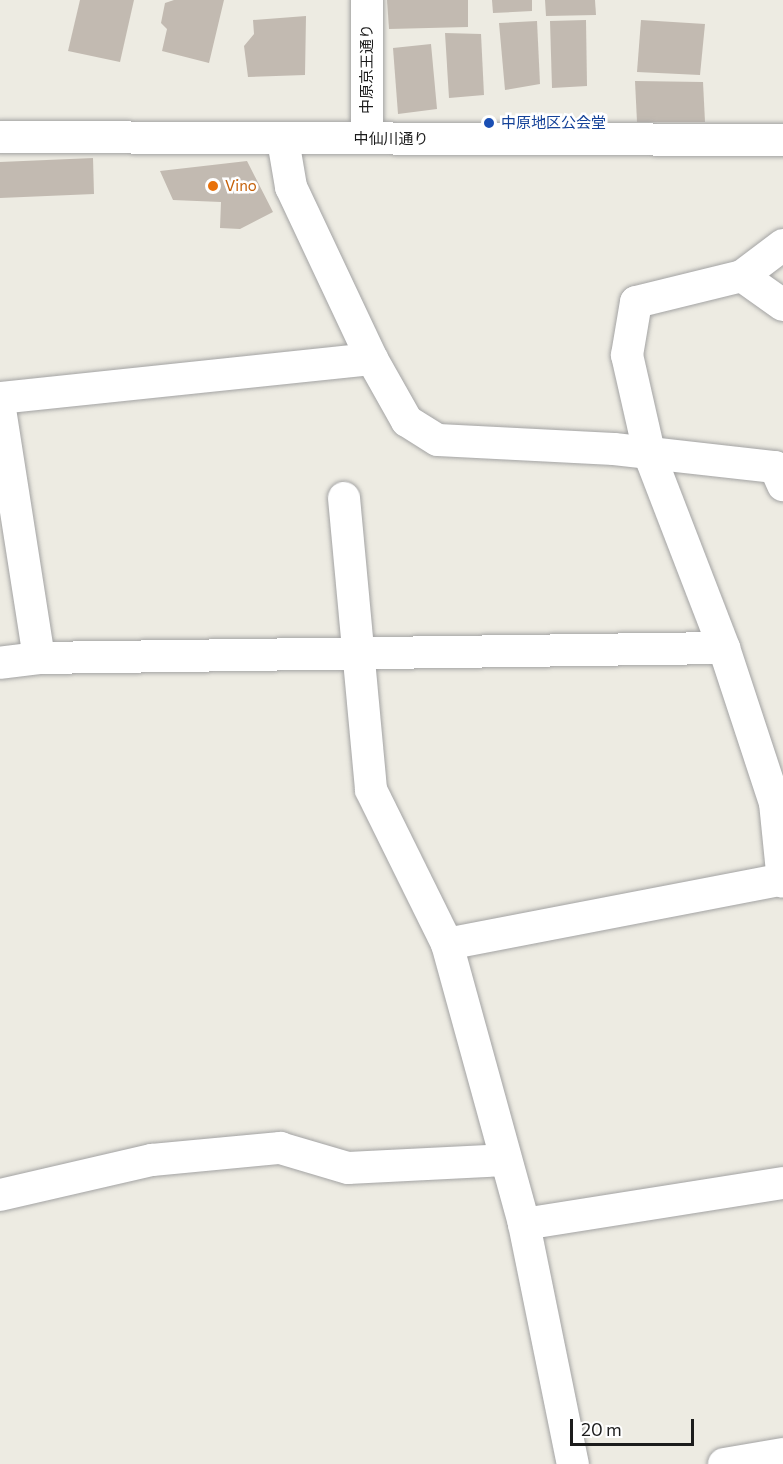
<!DOCTYPE html>
<html>
<head>
<meta charset="utf-8">
<style>
  body { margin:0 }
  #map { position:relative; width:783px; height:1464px; overflow:hidden; background:#edebe2; font-family:Commissioner,"Noto Sans JP",sans-serif }
  div>[style] { position:absolute }
  [style*='--x'] { left:calc(var(--x)*1px); top:calc(var(--y)*1px); width:calc(var(--w)*1px); rotate:calc(var(--a)*1deg) }
  .building>* { inset:0; background:#c2bab1 }
  .roads { filter:drop-shadow(0 0 2px #a3a3a3) drop-shadow(0 0 2px #a3a3a3) }
  .street>* { height:32px; margin:-16px; padding:0 16px; transform-origin:16px; border-radius:16px; background:#fff }
  .dots>* { width:16px; height:16px; translate:-50% -50%; box-sizing:border-box; border:3px solid #fff; border-radius:50% }
  span { translate:-50% -50%; white-space:nowrap; text-align:center; line-height:1.15; -webkit-text-stroke:5px #fff; paint-order:stroke }
  .street-label { font-size:15px; color:#1c1c1c }
  .transit-label { font-size:15px; color:#164399 }
  .left { translate:0 -50%; text-align:left }
  .food-label { font-size:15px; color:#c56008 }
  .scale { position:absolute; left:570px; top:1419px; width:124px; height:27px; box-sizing:border-box; border:3px solid #1c1c1c; border-top:0; padding-left:8px; font-size:18px; line-height:21px; white-space:nowrap; color:#1c1c1c; -webkit-text-stroke:4px #fff; paint-order:stroke }
</style>
</head>
<body>
<div id="map">
  <div class="building">
    <i style="clip-path:polygon(80px 0,134px 0,120px 62px,68px 51px)"></i>
    <i style="clip-path:polygon(174px 0,224px 0,209px 63px,162px 51px,167px 29px,161px 23px,165px 3px)"></i>
    <i style="clip-path:polygon(387px 0,468px 0,468px 27px,389px 29px)"></i>
    <i style="clip-path:polygon(492px 0,532px 0,532px 11px,493px 13px)"></i>
    <i style="clip-path:polygon(545px 0,595px 0,596px 15px,546px 16px)"></i>
    <i style="clip-path:polygon(306px 16px,305px 75px,248px 77px,244px 46px,254px 34px,253px 20px)"></i>
    <i style="clip-path:polygon(586px 20px,587px 86px,552px 88px,550px 21px)"></i>
    <i style="clip-path:polygon(641px 20px,705px 24px,700px 75px,637px 72px)"></i>
    <i style="clip-path:polygon(537px 21px,540px 84px,505px 90px,499px 23px)"></i>
    <i style="clip-path:polygon(445px 33px,481px 34px,484px 95px,449px 98px)"></i>
    <i style="clip-path:polygon(431px 44px,437px 109px,398px 114px,393px 48px)"></i>
    <i style="clip-path:polygon(635px 81px,703px 82px,705px 122px,637px 122px)"></i>
    <i style="clip-path:polygon(93px 158px,94px 194px,0 198px,0 162px)"></i>
    <i style="clip-path:polygon(247px 161px,273px 212px,240px 229px,220px 228px,221px 202px,173px 200px,160px 171px)"></i>
  </div>
  <div class="roads">
    <div class="street">
      <i style="--x:367;--y:0;--w:138;--a:90"></i>
      <i style="--x:0;--y:137;--w:783;--a:0.22"></i>
      <i style="--x:283;--y:140;--w:48;--a:80.3"></i>
      <i style="--x:291;--y:187;--w:190;--a:64.8"></i>
      <i style="--x:372;--y:359;--w:71;--a:60.6"></i>
      <i style="--x:407;--y:421;--w:36;--a:32"></i>
      <i style="--x:438;--y:440;--w:176;--a:2.9"></i>
      <i style="--x:614;--y:449;--w:162;--a:6.4"></i>
      <i style="--x:775;--y:467;--w:20;--a:66"></i>
      <i style="--x:783;--y:245;--w:51;--a:142.9"></i>
      <i style="--x:742;--y:276;--w:109;--a:166.2"></i>
      <i style="--x:636;--y:302;--w:54;--a:99.6"></i>
      <i style="--x:627;--y:355;--w:104;--a:77.2"></i>
      <i style="--x:650;--y:456;--w:206;--a:68.9"></i>
      <i style="--x:724;--y:648;--w:163;--a:71.8"></i>
      <i style="--x:775;--y:803;--w:79;--a:84.2"></i>
      <i style="--x:742;--y:276;--w:50;--a:35.3"></i>
      <i style="--x:0;--y:398;--w:374;--a:-6"></i>
      <i style="--x:0;--y:409;--w:252;--a:81.1"></i>
      <i style="--x:39;--y:658;--w:39;--a:173"></i>
      <i style="--x:344;--y:498;--w:293;--a:84.7"></i>
      <i style="--x:371;--y:790;--w:172;--a:63.7"></i>
      <i style="--x:447;--y:944;--w:290;--a:74.6"></i>
      <i style="--x:524;--y:1224;--w:245;--a:78.5"></i>
      <i style="--x:39;--y:658;--w:685;--a:-0.84"></i>
      <i style="--x:447;--y:944;--w:342;--a:-10.9"></i>
      <i style="--x:0;--y:1195;--w:156;--a:-13"></i>
      <i style="--x:152;--y:1160;--w:129;--a:-5.4"></i>
      <i style="--x:280;--y:1148;--w:71;--a:16.4"></i>
      <i style="--x:348;--y:1168;--w:158;--a:-2.9"></i>
      <i style="--x:524;--y:1224;--w:262;--a:-9"></i>
      <i style="--x:724;--y:1464;--w:60;--a:-9.6"></i>
    </div>
  </div>
  <div class="dots">
    <i style="left:489px;top:123px;background:#1a4fb4"></i>
    <i style="left:213px;top:186px;background:#e8710a"></i>
  </div>
  <div class="street-label">
    <span style="left:367px;top:69px;rotate:-90deg">中原京王通り</span>
    <span style="left:391px;top:139px">中仙川通り</span>
  </div>
  <div class="transit-label">
    <span class="left" style="left:501px;top:123px">中原地区公会堂</span>
  </div>
  <div class="food-label">
    <span class="left" style="left:225px;top:186px">Vino</span>
  </div>
  <div class="scale">20 m</div>
</div>
</body>
</html>
